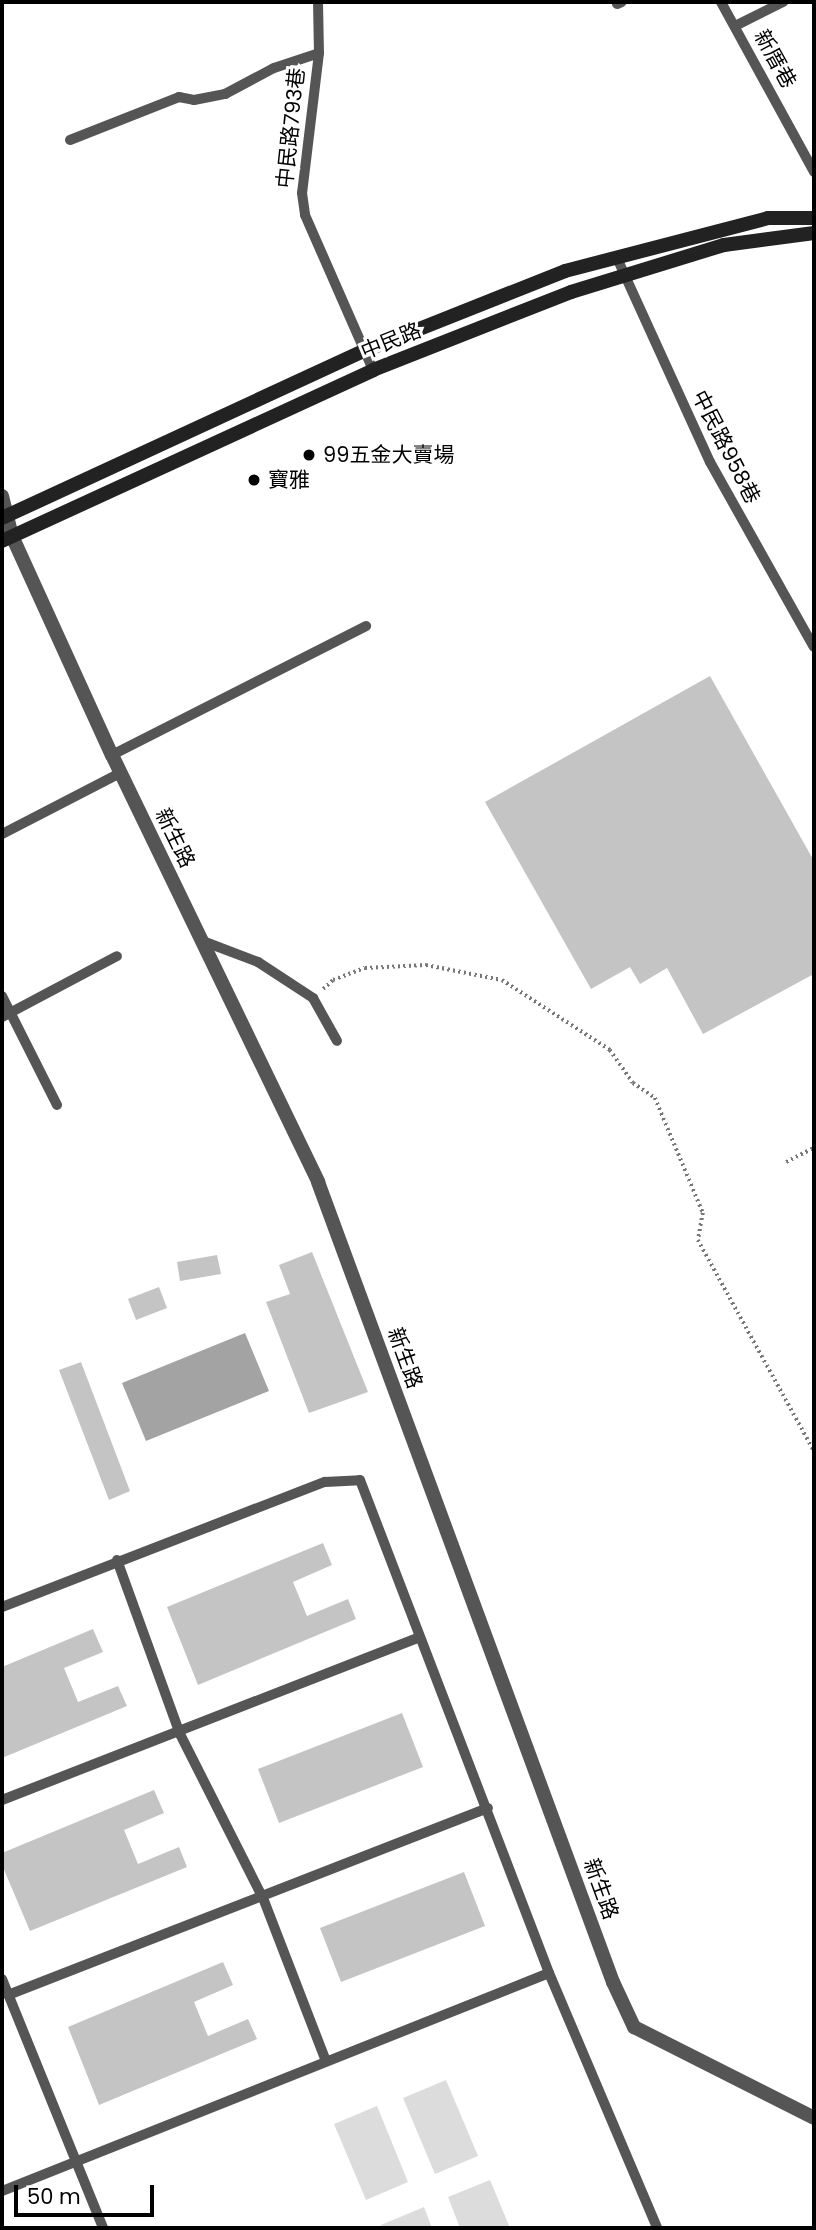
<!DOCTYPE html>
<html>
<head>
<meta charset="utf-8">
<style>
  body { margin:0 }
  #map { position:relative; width:816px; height:2230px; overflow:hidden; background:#fff; font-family:Poppins,"Noto Sans TC",sans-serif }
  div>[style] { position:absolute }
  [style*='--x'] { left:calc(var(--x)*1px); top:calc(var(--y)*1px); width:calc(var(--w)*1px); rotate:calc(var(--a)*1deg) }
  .green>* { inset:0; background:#dcdcdc }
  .water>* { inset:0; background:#a3a3a3 }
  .building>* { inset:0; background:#c4c4c4 }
  .path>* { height:3.5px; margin-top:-1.75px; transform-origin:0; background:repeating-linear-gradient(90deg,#777 0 2px,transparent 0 5.5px) }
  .service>* { height:10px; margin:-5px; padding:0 5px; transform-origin:5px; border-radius:5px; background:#555 }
  .minor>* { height:14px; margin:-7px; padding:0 7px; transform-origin:7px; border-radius:7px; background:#555 }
  .secondary>* { height:14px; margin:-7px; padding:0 7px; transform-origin:7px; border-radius:7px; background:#222 }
  .dots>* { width:19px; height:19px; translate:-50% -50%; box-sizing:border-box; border:4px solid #fff; border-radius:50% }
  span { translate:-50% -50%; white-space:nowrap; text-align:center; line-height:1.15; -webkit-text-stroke:6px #fff; paint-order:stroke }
  .street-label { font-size:21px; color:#000 }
  .poi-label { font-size:21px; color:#000 }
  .left { translate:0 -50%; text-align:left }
  .frame { position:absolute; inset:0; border:4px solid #000; pointer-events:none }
  .scale { position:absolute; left:14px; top:2185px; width:140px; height:32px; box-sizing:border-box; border:4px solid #000; border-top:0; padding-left:9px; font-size:21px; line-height:24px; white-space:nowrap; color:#000; -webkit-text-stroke:5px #fff; paint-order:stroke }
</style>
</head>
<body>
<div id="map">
  <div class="green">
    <i style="clip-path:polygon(446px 2080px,478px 2156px,435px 2174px,403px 2098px)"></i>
    <i style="clip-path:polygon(377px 2106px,408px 2182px,366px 2200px,334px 2124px)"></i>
    <i style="clip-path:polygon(490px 2180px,510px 2228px,460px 2228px,448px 2197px)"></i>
    <i style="clip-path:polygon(424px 2207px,432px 2228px,382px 2228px,381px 2225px)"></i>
  </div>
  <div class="water">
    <i style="clip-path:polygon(245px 1333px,269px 1391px,146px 1441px,122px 1383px)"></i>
  </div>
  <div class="building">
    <i style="clip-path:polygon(710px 676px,814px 861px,814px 974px,703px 1034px,667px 968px,640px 984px,630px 967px,591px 989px,485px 802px)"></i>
    <i style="clip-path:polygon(312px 1252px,368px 1392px,309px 1413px,266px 1302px,290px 1294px,279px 1265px)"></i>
    <i style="clip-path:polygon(217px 1255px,221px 1274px,180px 1281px,177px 1262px)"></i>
    <i style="clip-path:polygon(159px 1287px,167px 1308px,136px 1320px,128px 1299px)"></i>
    <i style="clip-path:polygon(81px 1362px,130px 1491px,109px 1500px,59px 1370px)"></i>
    <i style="clip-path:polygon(323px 1543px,332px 1565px,293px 1582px,307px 1616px,348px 1599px,356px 1619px,198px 1685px,167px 1607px)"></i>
    <i style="clip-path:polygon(93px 1629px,103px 1652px,64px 1668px,78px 1702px,118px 1686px,127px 1706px,2px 1758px,2px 1667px)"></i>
    <i style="clip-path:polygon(402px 1713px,423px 1767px,279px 1823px,258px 1769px)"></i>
    <i style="clip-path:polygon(154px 1790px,164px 1813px,124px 1830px,138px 1864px,179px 1847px,187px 1867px,30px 1931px,2px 1865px,2px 1853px)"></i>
    <i style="clip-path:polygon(464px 1872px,485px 1926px,341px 1982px,320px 1928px)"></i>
    <i style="clip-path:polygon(223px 1962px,233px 1985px,194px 2002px,208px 2036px,248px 2019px,257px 2039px,99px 2105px,68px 2027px)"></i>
  </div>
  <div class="path">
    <i style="--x:323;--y:989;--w:13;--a:-42"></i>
    <i style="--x:333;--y:980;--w:34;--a:-21"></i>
    <i style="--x:365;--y:968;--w:61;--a:-2.8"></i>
    <i style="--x:426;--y:965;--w:77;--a:11.2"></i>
    <i style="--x:502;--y:980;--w:129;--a:32.9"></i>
    <i style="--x:610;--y:1050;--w:40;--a:55.1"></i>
    <i style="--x:633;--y:1083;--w:27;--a:34"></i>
    <i style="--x:655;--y:1098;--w:125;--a:67.3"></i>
    <i style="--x:703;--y:1213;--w:27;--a:100"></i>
    <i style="--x:698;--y:1240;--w:241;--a:61.2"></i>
    <i style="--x:786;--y:1162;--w:31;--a:-27"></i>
  </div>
  <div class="service">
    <i style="--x:318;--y:2;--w:51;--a:88.9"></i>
    <i style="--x:319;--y:53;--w:141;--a:96.9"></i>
    <i style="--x:302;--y:193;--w:22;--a:82"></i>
    <i style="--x:305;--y:215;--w:169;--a:66.3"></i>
    <i style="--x:721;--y:2;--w:194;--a:61.3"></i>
    <i style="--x:617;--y:4;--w:5;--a:-22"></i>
    <i style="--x:735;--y:26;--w:54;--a:-26.6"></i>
    <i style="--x:70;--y:140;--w:117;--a:-21.5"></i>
    <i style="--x:179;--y:97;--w:15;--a:11"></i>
    <i style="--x:194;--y:100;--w:32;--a:-11"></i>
    <i style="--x:225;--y:94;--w:55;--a:-28"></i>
    <i style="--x:274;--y:68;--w:47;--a:-18.4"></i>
    <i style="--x:617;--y:258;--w:224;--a:65.5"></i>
    <i style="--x:710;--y:462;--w:212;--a:60.7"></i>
    <i style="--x:112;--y:755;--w:285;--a:-26.9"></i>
    <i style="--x:2;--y:834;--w:133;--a:-27.3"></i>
    <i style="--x:200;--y:940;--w:62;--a:20.8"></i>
    <i style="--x:258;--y:962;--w:66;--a:33.2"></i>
    <i style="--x:313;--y:998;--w:49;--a:60.8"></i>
    <i style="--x:2;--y:996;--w:122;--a:63.2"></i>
    <i style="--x:2;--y:1017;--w:130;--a:-27.9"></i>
    <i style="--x:117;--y:1560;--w:185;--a:70.1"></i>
    <i style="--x:180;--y:1734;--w:184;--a:63.2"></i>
    <i style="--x:263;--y:1898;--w:173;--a:68.9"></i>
    <i style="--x:2;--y:1607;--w:346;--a:-21.2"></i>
    <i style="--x:325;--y:1482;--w:35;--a:-3"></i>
    <i style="--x:360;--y:1480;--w:528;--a:69.02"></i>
    <i style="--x:549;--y:1973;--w:589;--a:158.27"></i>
    <i style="--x:2;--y:1800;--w:448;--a:-21.3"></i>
    <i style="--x:549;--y:1973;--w:277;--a:67"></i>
    <i style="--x:2;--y:1979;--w:269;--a:67.9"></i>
    <i style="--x:8;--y:1995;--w:515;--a:-21.29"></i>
  </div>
  <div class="minor">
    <i style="--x:2;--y:496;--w:41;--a:76"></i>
    <i style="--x:12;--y:536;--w:241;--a:65.5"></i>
    <i style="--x:112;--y:755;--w:474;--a:64.2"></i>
    <i style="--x:318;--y:1182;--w:853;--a:69.76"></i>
    <i style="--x:613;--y:1982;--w:50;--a:65"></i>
    <i style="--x:634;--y:2027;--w:202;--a:26.8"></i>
  </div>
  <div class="secondary">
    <i style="--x:2;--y:518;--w:399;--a:-24.8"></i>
    <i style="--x:364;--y:351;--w:216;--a:-21.7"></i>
    <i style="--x:565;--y:271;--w:210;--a:-14.6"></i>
    <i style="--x:768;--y:218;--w:46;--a:0"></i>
    <i style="--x:2;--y:541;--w:409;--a:-24.7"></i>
    <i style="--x:373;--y:370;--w:213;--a:-21.5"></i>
    <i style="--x:571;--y:292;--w:160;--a:-17.1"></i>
    <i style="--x:724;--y:245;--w:91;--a:-7.6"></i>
  </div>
  <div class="dots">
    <i style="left:309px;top:455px;background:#000"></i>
    <i style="left:254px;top:480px;background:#000"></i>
  </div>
  <div class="street-label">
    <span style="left:775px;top:59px;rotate:61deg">新厝巷</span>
    <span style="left:291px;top:128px;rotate:-84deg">中民路793巷</span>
    <span style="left:391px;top:341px;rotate:-22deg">中民路</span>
    <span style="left:726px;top:447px;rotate:63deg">中民路958巷</span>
    <span style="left:175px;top:838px;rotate:64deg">新生路</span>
    <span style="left:405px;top:1358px;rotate:70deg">新生路</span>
    <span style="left:601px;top:1889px;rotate:70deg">新生路</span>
  </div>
  <div class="poi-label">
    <span class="left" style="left:323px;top:455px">99五金大賣場</span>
    <span class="left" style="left:268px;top:480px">寶雅</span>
  </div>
  <div class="frame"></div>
  <div class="scale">50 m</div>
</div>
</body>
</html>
